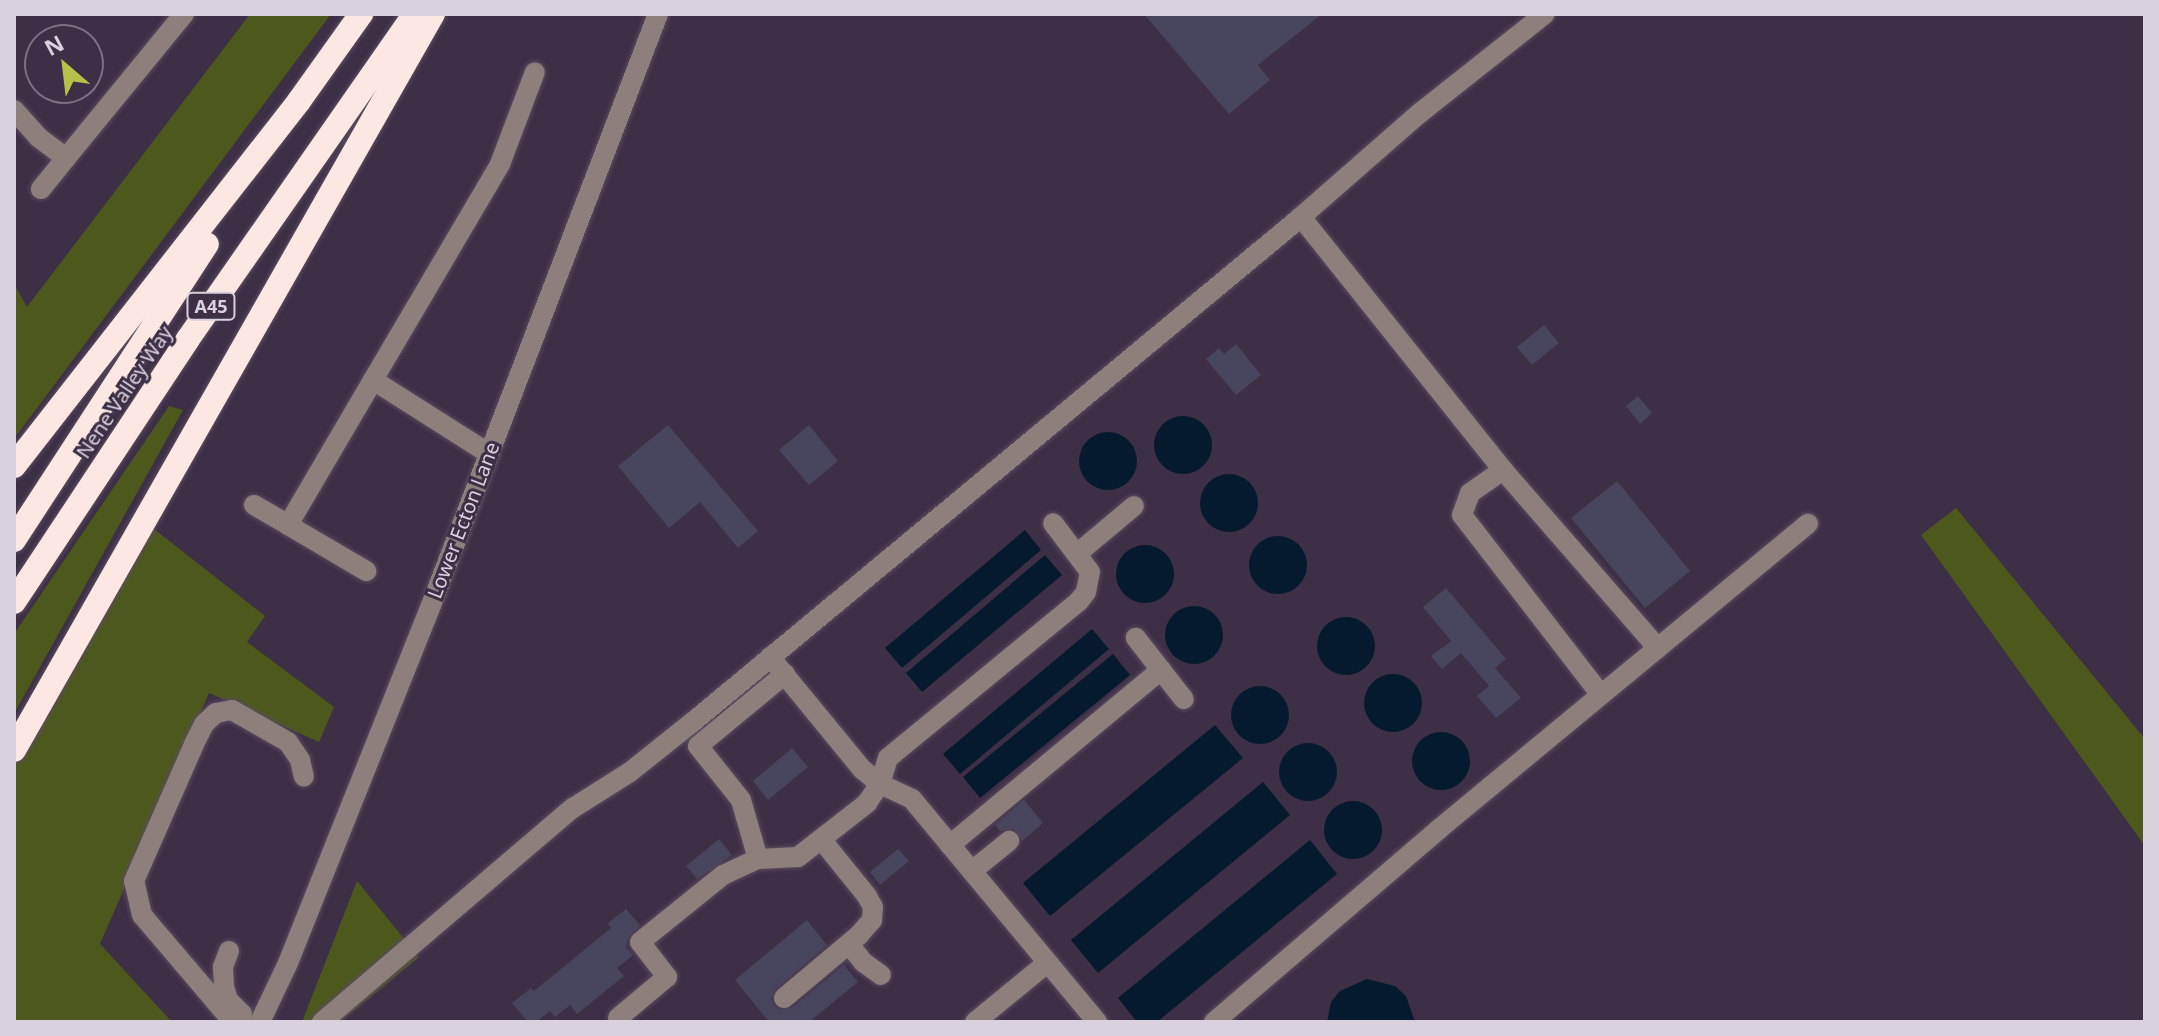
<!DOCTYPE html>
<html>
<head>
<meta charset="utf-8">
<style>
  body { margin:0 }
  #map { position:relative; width:2159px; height:1036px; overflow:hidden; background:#3d2f45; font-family:"Noto Sans",sans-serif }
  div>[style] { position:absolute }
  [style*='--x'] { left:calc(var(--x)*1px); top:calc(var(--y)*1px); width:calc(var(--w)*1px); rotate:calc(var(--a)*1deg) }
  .green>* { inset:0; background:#4d591c }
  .water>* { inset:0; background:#061a2f }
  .round { border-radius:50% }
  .building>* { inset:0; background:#48455e }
  .roads { filter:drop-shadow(0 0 2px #594c61) drop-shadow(0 0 2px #594c61) }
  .minor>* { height:20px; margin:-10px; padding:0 10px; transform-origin:10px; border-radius:10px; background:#8d7f7b }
  .highway>* { height:24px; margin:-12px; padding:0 12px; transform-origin:12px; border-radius:12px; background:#fde7e3 }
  span { translate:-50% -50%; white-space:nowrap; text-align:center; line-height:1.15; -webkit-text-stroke:6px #3d2f45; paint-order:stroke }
  .shield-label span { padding:2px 6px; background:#3d2f45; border:2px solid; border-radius:6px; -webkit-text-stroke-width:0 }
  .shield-label { font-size:18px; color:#dad1df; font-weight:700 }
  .street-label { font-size:20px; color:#dad1df }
  .frame { position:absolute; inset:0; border:16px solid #dad1df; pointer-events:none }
  .north { position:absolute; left:24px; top:24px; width:80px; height:80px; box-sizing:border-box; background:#3d2f45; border:2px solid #7c7083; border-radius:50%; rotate:332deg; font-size:22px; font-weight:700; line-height:32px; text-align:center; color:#dad1df }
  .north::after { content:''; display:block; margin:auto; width:28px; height:36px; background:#b6c149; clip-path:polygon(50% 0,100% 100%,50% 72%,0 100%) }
</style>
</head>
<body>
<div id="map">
  <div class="green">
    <i style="clip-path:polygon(250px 14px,331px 14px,14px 439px,14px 284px,27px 307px)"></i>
    <i style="clip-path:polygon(169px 406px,183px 410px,14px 714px,14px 634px)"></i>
    <i style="clip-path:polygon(1956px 508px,2145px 739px,2145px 846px,1921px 535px)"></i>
    <i style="clip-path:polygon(154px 529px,265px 616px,247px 642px,334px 707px,319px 742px,209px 693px,100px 944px,172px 1022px,14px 1022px,14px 767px,101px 606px)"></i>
    <i style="clip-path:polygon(357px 881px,419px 957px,340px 1022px,302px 1022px)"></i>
  </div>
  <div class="water">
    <i class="round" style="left:1154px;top:416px;width:58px;height:58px"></i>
    <i class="round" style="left:1079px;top:432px;width:58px;height:58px"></i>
    <i class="round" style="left:1200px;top:474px;width:58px;height:58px"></i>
    <i style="clip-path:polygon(1025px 530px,1041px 550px,902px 668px,885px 648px)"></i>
    <i class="round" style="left:1249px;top:536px;width:58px;height:58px"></i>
    <i class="round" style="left:1116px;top:545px;width:58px;height:58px"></i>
    <i style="clip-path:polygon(1045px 555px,1062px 575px,922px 692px,906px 673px)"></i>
    <i class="round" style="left:1165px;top:606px;width:58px;height:58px"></i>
    <i class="round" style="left:1317px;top:617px;width:58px;height:58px"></i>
    <i style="clip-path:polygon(1092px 629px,1109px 649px,960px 774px,943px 754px)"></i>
    <i style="clip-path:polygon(1113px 654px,1130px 675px,980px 798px,963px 777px)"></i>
    <i class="round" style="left:1364px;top:674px;width:58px;height:58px"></i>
    <i class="round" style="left:1231px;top:686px;width:58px;height:58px"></i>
    <i style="clip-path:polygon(1215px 725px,1243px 758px,1050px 916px,1023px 883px)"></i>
    <i class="round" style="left:1412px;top:732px;width:58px;height:58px"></i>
    <i class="round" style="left:1279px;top:743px;width:58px;height:58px"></i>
    <i style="clip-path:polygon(1263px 782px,1290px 815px,1098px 973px,1071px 940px)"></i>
    <i class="round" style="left:1324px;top:801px;width:58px;height:58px"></i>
    <i style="clip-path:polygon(1310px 840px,1337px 874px,1157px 1022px,1137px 1022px,1118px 998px)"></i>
    <i style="clip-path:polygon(1367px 979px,1395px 986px,1406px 996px,1415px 1022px,1327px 1022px,1331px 1002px,1340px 991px)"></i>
  </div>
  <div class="building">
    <i style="clip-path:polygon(1144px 14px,1322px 14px,1258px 65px,1270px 80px,1229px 114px)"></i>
    <i style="clip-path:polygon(1544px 325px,1559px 343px,1532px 365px,1517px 347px)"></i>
    <i style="clip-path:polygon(1236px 344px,1261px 375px,1236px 395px,1206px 359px,1219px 348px,1224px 354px)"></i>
    <i style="clip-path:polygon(1638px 396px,1652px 413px,1640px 424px,1626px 406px)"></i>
    <i style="clip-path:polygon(668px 425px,758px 531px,738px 548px,700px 502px,669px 528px,618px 466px)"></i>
    <i style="clip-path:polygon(809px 425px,838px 461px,809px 485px,779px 450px)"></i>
    <i style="clip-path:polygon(1617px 481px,1690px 571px,1645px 608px,1571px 518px)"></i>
    <i style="clip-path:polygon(1446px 588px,1506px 659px,1495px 668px,1521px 698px,1496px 718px,1477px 696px,1489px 686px,1461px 653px,1442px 669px,1431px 656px,1451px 641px,1423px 607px)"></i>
    <i style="clip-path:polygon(792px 748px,808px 767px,768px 800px,753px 781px)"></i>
    <i style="clip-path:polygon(1024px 800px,1043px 823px,1022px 841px,1014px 829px,1000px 831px,995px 825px)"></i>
    <i style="clip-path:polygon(719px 839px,732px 855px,697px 879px,686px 866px)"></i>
    <i style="clip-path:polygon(898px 849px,909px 861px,880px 885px,870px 872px)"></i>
    <i style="clip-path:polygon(626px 909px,640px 925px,628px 938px,626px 947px,633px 955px,617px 968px,624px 976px,577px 1014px,570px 1005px,555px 1017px,550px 1011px,536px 1022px,528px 1022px,512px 1003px,531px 988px,534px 991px,611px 928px,608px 923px)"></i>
    <i style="clip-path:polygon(807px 920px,827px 945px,775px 989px,771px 999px,774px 1006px,780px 1010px,792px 1008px,844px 965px,858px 982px,809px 1022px,769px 1022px,735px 980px)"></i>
  </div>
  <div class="roads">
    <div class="minor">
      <i style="--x:14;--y:110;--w:36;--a:48"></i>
      <i style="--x:38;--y:137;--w:35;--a:37"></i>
      <i style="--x:66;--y:158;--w:40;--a:129"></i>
      <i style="--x:66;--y:158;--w:186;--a:-50.7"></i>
      <i style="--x:1301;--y:217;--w:158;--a:-41.2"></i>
      <i style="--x:1420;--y:113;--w:159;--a:-38.4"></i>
      <i style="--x:488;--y:453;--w:136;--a:-147.6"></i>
      <i style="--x:373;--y:380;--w:251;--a:-59.5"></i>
      <i style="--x:500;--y:164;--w:98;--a:-69.2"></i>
      <i style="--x:1503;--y:470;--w:40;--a:145.1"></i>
      <i style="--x:1470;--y:493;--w:23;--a:110"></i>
      <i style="--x:1462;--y:515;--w:227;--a:52.3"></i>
      <i style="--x:254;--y:505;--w:39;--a:30"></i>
      <i style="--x:288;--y:525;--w:168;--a:-59.6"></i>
      <i style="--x:288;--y:525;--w:91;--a:30.5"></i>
      <i style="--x:1078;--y:553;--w:73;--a:-40"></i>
      <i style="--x:770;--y:657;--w:145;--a:50.6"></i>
      <i style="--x:862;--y:769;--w:23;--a:40"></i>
      <i style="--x:880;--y:784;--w:35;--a:25"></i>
      <i style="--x:912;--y:799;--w:290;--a:50.3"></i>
      <i style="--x:1161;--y:670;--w:37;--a:52"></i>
      <i style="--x:950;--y:845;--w:274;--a:-39.7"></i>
      <i style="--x:1161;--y:670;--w:41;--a:-128"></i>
      <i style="--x:758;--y:859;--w:61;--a:-106.1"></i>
      <i style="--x:741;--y:800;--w:69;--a:-128.5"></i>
      <i style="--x:698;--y:746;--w:113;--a:-39.6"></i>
      <i style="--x:972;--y:871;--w:48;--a:-39"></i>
      <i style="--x:849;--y:944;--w:23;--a:52"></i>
      <i style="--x:863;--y:962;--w:22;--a:36"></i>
      <i style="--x:229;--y:951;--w:17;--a:111"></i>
      <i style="--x:223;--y:967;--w:20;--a:87"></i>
      <i style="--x:224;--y:987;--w:14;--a:73"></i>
      <i style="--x:228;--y:1000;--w:20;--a:45"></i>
      <i style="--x:784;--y:998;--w:98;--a:-40"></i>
      <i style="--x:859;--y:935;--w:20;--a:-49"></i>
      <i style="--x:872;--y:920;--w:13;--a:-86"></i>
      <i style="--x:873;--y:907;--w:13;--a:-119"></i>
      <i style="--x:867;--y:896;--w:73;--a:-128.9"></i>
      <i style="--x:618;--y:1018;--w:64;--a:-39.9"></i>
      <i style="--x:667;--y:977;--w:44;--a:-127.6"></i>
      <i style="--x:640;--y:942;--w:107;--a:-38.9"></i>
      <i style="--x:723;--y:875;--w:38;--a:-25"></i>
      <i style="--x:758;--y:859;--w:40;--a:-2.9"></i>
      <i style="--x:798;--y:857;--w:88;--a:-38"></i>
      <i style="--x:867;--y:803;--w:23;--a:-56"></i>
      <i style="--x:880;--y:784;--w:27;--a:-73"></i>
      <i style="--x:888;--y:758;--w:247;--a:-39.4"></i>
      <i style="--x:1079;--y:601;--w:11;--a:-52"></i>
      <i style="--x:1086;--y:592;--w:20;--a:-79"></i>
      <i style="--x:1090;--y:572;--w:61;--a:-127.1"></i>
      <i style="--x:233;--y:1022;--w:140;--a:-130.4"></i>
      <i style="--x:142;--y:915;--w:35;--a:-103"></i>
      <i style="--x:134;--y:881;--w:150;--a:-66.3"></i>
      <i style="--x:194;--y:744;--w:22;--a:-63"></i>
      <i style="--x:204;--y:724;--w:16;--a:-43"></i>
      <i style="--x:216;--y:713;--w:16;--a:-11"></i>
      <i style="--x:232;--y:710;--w:64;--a:29.7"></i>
      <i style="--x:288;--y:742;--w:22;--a:56"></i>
      <i style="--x:300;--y:760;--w:17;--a:77"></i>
      <i style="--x:260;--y:1022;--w:65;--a:-64.6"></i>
      <i style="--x:288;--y:963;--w:382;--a:-68.2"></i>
      <i style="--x:430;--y:608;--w:636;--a:-69"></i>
      <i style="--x:322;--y:1022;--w:330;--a:-40.5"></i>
      <i style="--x:573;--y:808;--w:67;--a:-32.3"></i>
      <i style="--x:630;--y:772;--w:82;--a:-38.6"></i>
      <i style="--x:694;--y:721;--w:789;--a:-39.7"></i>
      <i style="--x:1301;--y:217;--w:324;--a:51.4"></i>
      <i style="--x:1503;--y:470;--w:236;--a:49"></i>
      <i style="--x:975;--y:1022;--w:93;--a:-39.3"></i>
      <i style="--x:1214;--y:1022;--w:296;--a:-40.6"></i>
      <i style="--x:1439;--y:829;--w:479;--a:-39.6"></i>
    </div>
    <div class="highway">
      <i style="--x:14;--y:466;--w:463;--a:-52"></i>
      <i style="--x:299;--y:101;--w:107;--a:-54.5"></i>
      <i style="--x:14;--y:540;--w:353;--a:-56.9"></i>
      <i style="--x:14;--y:602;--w:315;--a:-56.5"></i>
      <i style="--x:188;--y:339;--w:396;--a:-55.1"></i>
      <i style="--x:14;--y:750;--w:847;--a:-60.35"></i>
    </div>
  </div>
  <div class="shield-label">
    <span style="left:211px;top:306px">A45</span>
  </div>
  <div class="street-label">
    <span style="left:124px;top:392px;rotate:-56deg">Nene Valley Way</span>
    <span style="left:463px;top:520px;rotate:-69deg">Lower Ecton Lane</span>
  </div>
  <div class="frame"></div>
  <div class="north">N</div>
</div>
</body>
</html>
